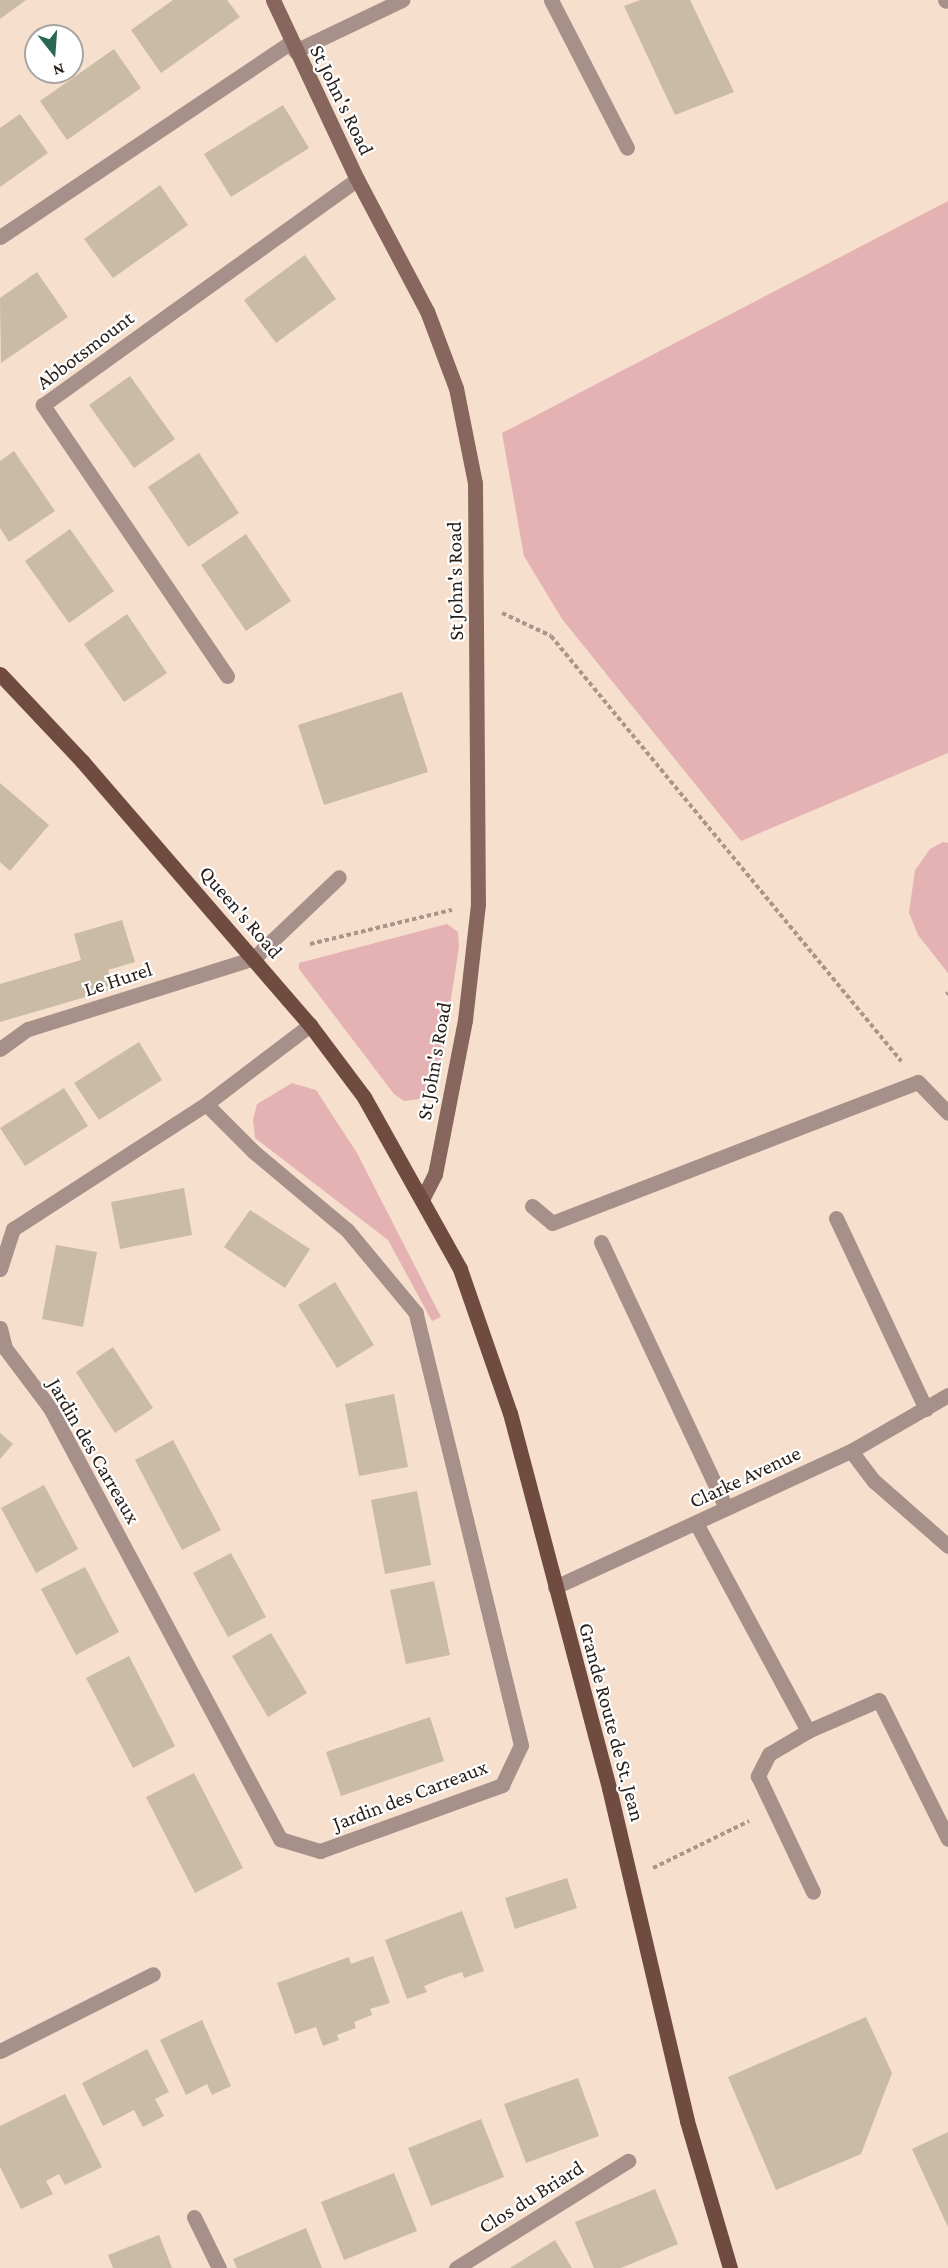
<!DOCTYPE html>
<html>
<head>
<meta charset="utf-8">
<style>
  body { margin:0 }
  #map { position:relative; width:948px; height:2268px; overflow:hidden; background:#f7dfcd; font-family:"Crimson Pro",serif }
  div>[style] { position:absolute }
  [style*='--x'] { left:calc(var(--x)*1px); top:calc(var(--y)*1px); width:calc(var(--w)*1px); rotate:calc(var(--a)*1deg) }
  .green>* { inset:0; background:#e5b2b3 }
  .building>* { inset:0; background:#c9bba4 }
  .path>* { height:4px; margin-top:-2px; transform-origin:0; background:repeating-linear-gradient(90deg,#a99689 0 4.5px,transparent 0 7.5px) }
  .lane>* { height:15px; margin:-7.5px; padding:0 7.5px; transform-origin:7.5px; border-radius:7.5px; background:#a69089 }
  .street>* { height:15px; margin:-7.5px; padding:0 7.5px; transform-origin:7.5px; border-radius:7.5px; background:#a69089 }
  .secondary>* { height:15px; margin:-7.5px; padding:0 7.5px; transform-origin:7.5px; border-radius:7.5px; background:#87675d }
  .primary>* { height:15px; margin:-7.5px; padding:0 7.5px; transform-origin:7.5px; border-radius:7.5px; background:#704b3f }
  span { translate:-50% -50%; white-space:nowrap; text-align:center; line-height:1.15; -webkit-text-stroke:4.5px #fff; paint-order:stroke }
  .street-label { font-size:21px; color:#281f19 }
  .north { position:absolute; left:24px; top:24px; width:60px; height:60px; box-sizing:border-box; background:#fff; border:2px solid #a9a5a3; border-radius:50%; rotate:163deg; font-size:16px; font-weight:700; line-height:24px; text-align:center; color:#281f19 }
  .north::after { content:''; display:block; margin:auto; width:21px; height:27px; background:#2b6853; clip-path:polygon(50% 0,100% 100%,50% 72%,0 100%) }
</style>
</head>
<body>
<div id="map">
  <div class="green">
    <i style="clip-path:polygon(948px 201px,948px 753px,741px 841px,562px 619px,524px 556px,502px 433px)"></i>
    <i style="clip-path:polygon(943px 842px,948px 843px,948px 973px,918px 935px,909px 913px,915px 870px,930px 849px)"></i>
    <i style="clip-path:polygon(447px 924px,458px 932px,459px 947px,442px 1057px,429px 1092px,419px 1099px,404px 1101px,394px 1094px,299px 969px,299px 963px)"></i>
    <i style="clip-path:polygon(292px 1083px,316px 1090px,357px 1153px,441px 1317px,432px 1321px,388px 1240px,255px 1138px,253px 1120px,257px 1104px)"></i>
  </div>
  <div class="building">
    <i style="clip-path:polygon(0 0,26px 0,0 19px)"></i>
    <i style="clip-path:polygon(173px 0,227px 0,240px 17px,161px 73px,131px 30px)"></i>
    <i style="clip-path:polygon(640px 0,690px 0,734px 92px,675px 115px,624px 6px)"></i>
    <i style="clip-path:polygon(114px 49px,141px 88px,67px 140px,40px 101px)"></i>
    <i style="clip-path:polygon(283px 105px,309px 148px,231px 197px,204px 154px)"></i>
    <i style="clip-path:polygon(20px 114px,48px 153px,0 187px,0 128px)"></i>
    <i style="clip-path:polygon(160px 185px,188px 225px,113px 278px,84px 239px)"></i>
    <i style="clip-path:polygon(305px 255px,336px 299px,276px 343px,244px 300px)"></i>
    <i style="clip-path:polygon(37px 272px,68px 317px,1px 363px,0 298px)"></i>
    <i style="clip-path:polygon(130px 376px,175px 439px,134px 468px,89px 405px)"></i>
    <i style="clip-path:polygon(14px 451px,55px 511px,9px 542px,0 528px,0 461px)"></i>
    <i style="clip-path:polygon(199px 453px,239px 513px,188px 547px,148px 487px)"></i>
    <i style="clip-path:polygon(70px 529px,114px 591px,69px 623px,25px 561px)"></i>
    <i style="clip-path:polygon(246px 534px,291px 601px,246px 631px,201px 565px)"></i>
    <i style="clip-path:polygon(127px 614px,167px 673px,124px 702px,84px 644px)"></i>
    <i style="clip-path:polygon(402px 692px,428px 772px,324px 805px,298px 725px)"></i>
    <i style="clip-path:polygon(0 783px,49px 825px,10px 871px,0 862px)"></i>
    <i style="clip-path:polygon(122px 920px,135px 962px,108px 970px,113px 989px,0 1022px,0 984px,81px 960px,74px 934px)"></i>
    <i style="clip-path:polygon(139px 1042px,162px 1080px,99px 1120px,74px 1083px)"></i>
    <i style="clip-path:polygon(64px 1088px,88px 1126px,25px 1166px,0 1128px)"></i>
    <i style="clip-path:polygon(184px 1188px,192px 1235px,120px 1249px,111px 1202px)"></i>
    <i style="clip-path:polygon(250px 1210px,310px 1249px,285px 1288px,224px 1247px)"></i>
    <i style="clip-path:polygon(56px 1245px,97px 1252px,83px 1327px,42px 1319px)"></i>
    <i style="clip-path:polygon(335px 1282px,374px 1345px,337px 1368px,298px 1305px)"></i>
    <i style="clip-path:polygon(113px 1347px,153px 1408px,115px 1433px,76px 1372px)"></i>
    <i style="clip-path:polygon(394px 1394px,408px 1467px,359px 1476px,345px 1404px)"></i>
    <i style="clip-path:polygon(0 1433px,13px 1444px,0 1459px)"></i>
    <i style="clip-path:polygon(173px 1440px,221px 1530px,182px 1550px,135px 1460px)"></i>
    <i style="clip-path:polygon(44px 1485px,78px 1549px,36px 1573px,1px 1508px)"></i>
    <i style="clip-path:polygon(417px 1491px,431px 1565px,385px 1574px,371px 1500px)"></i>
    <i style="clip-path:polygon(231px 1553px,266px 1617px,228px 1637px,193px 1573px)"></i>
    <i style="clip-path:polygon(85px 1567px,119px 1632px,76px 1655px,41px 1589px)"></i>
    <i style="clip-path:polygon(434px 1581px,450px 1655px,406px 1664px,390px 1590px)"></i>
    <i style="clip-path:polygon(271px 1633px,307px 1693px,268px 1717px,232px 1656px)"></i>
    <i style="clip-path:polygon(129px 1656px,175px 1746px,133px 1768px,86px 1678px)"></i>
    <i style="clip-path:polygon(430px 1717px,444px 1761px,341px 1796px,326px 1752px)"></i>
    <i style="clip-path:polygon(194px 1773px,243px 1868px,195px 1893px,146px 1797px)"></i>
    <i style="clip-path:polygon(567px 1878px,577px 1908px,515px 1929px,505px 1898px)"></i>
    <i style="clip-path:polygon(462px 1911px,484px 1971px,464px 1978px,462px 1972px,444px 1978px,424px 1986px,427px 1992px,407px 1999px,385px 1940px)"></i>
    <i style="clip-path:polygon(373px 1956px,390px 2003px,370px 2009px,372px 2015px,354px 2022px,356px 2028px,337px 2035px,339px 2040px,323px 2046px,316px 2027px,295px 2034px,277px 1983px,349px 1957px,351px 1964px)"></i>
    <i style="clip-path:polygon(866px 2017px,892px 2073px,861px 2154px,776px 2190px,728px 2077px)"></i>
    <i style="clip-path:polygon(202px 2020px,231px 2086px,212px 2095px,207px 2084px,186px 2095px,160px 2040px)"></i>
    <i style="clip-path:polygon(147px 2049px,169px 2092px,155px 2099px,164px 2116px,143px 2127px,134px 2110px,103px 2126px,82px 2083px)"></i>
    <i style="clip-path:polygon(578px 2078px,599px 2136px,526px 2163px,504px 2104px)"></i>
    <i style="clip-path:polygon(65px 2094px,102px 2167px,65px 2185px,59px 2174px,46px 2181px,53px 2194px,21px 2209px,0 2167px,0 2126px)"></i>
    <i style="clip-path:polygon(481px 2119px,504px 2177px,431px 2206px,408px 2148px)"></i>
    <i style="clip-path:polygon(948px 2132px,948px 2227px,912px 2149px)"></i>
    <i style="clip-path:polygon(394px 2173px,417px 2231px,344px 2260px,321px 2202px)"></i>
    <i style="clip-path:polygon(655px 2189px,678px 2244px,621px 2268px,594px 2268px,575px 2222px)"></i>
    <i style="clip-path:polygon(306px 2228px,322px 2268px,237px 2268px,233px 2259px)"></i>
    <i style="clip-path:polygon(159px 2235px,172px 2268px,113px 2268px,108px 2255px)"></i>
    <i style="clip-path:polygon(555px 2240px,572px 2268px,510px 2268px)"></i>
  </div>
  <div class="path">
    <i style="--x:502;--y:613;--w:54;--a:25.1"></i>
    <i style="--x:551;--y:636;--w:551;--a:50.53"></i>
    <i style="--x:310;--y:944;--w:146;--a:-13.5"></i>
    <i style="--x:946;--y:994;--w:2;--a:-27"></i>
    <i style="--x:653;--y:1868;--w:107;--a:-26.1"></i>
  </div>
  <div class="lane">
    <i style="--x:551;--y:0;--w:166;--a:62.8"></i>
    <i style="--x:295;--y:51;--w:119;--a:-25.5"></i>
    <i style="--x:254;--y:958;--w:117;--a:-43.6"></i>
    <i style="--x:836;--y:1218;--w:211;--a:64.8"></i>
    <i style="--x:601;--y:1242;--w:294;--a:64.8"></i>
    <i style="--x:851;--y:1451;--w:38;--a:53"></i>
    <i style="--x:874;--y:1481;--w:98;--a:41.3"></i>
    <i style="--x:808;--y:1731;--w:77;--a:-23.6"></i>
    <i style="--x:879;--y:1700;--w:155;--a:63.6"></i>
    <i style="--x:194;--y:2217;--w:57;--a:63.9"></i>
  </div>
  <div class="street">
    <i style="--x:945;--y:0;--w:1;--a:45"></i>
    <i style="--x:0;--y:237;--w:350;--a:-33.8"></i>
    <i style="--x:227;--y:676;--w:328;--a:-124.2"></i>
    <i style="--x:43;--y:405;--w:387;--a:-35.7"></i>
    <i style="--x:0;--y:1049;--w:34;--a:-36"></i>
    <i style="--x:28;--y:1029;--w:237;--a:-17.4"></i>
    <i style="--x:532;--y:1206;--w:26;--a:40"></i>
    <i style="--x:552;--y:1223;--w:392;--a:-21.1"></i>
    <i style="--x:918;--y:1082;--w:43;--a:45.9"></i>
    <i style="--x:0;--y:1269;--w:42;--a:-72"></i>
    <i style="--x:13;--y:1229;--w:230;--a:-32.9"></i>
    <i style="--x:206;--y:1104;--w:131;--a:-37.2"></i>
    <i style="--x:0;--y:1328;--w:21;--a:76"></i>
    <i style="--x:5;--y:1348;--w:75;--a:53.1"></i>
    <i style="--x:50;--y:1408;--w:489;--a:61.9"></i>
    <i style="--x:280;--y:1839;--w:42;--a:16.7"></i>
    <i style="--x:320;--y:1851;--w:194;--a:-19.9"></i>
    <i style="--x:502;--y:1785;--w:44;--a:-64.6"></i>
    <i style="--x:521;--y:1745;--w:445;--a:-103.7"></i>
    <i style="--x:416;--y:1313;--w:108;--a:-129.7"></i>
    <i style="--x:347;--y:1230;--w:123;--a:-140"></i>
    <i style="--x:253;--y:1151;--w:66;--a:-135"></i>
    <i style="--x:696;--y:1523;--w:236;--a:61.7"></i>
    <i style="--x:808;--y:1731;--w:45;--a:149.5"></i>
    <i style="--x:769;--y:1754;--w:25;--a:117"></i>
    <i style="--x:758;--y:1776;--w:128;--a:64.6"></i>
    <i style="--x:555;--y:1587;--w:326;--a:-24.7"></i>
    <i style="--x:851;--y:1451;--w:112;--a:-30"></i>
    <i style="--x:0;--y:2051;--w:171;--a:-26.7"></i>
    <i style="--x:456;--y:2268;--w:203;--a:-31.9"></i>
  </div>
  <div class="secondary">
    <i style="--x:273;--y:0;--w:198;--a:64.9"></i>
    <i style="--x:357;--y:179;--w:149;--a:62.1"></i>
    <i style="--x:427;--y:311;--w:82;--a:69.4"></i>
    <i style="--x:456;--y:388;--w:97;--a:78.7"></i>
    <i style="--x:475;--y:483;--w:421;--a:89.6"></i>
    <i style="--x:478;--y:904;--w:117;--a:96.4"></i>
    <i style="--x:465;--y:1020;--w:157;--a:101"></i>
    <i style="--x:435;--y:1174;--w:27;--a:117"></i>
  </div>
  <div class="primary">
    <i style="--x:0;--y:674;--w:120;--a:46.7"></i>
    <i style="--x:82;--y:761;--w:349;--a:49.2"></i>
    <i style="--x:310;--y:1025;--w:90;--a:53.1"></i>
    <i style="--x:364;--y:1097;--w:197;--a:60.8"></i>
    <i style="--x:460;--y:1269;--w:152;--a:70.9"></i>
    <i style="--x:510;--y:1413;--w:388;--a:75.2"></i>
    <i style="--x:609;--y:1788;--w:342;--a:76.8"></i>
    <i style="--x:687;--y:2121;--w:153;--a:73.7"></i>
  </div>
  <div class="street-label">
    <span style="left:342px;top:100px;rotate:64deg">St John's Road</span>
    <span style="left:85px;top:350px;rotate:-37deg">Abbotsmount</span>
    <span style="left:455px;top:581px;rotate:-91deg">St John's Road</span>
    <span style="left:241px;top:912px;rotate:49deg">Queen's Road</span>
    <span style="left:118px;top:979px;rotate:-18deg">Le Hurel</span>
    <span style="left:434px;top:1061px;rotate:-80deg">St John's Road</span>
    <span style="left:94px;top:1451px;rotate:60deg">Jardin des Carreaux</span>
    <span style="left:745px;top:1477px;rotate:-25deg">Clarke Avenue</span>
    <span style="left:612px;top:1722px;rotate:75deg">Grande Route de St. Jean</span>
    <span style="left:410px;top:1795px;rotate:-21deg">Jardin des Carreaux</span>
    <span style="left:531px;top:2197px;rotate:-32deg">Clos du Briard</span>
  </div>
  <div class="north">N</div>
</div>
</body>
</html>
